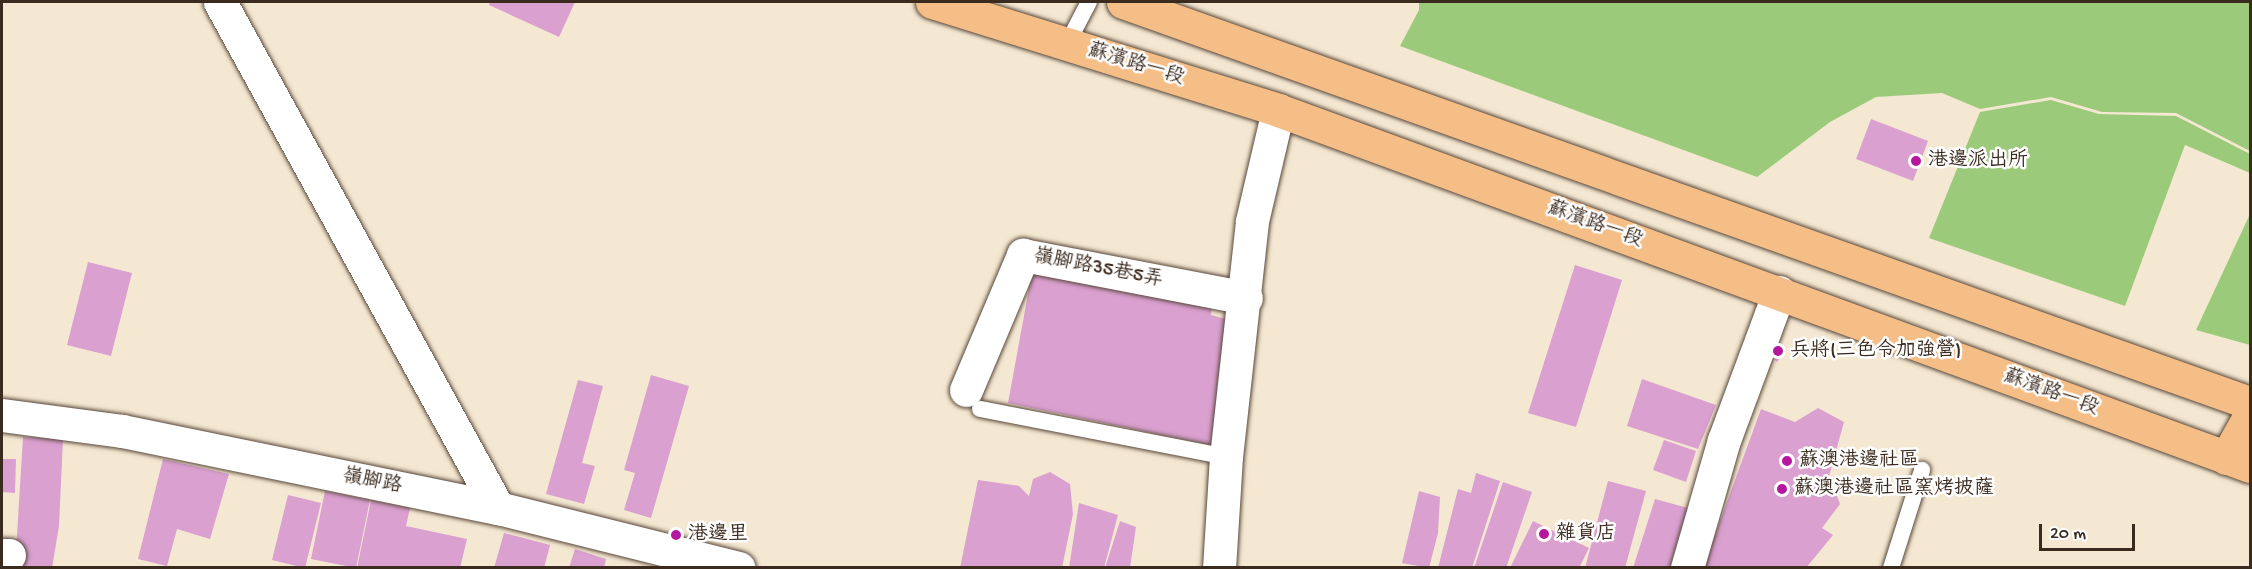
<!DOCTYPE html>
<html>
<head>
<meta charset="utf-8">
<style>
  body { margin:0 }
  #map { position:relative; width:2252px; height:569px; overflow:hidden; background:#f5e8d2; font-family:"Gochi Hand","LXGW WenKai TC",sans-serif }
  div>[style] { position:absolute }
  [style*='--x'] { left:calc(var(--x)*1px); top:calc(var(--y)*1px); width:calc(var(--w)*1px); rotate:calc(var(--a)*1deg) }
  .green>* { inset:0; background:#9bcb7a }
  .building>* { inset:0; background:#daa0d0 }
  .roads { filter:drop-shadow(0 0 2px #574639) drop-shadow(0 0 2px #574639) }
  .service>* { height:16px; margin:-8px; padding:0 8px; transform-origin:8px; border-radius:8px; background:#fff }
  .minor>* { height:33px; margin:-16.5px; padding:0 16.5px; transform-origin:16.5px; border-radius:16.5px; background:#fff }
  .tertiary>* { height:33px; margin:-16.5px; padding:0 16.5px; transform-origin:16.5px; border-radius:16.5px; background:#fff }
  .primary>* { height:33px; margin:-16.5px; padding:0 16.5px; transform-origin:16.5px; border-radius:16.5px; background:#f6be87 }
  .dots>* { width:16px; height:16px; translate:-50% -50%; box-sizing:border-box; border:3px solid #fff; border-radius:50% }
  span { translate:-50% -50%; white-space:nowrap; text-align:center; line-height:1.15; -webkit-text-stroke:5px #fff; paint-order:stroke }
  .street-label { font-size:20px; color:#3b2a1e }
  .poi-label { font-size:20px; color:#3b2a1e }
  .left { translate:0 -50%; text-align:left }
  .frame { position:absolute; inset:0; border:3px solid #3b2a1e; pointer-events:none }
  .scale { position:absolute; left:2039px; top:524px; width:96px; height:27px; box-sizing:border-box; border:3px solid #3b2a1e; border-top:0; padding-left:8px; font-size:18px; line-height:21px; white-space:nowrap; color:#3b2a1e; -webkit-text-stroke:4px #fff; paint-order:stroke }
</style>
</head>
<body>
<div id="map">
  <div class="green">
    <i style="clip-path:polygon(1419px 2px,2250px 2px,2250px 151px,2176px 113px,2102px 112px,2051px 97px,1980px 109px,1942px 93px,1876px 97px,1830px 122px,1757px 177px,1400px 46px,1419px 10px)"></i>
    <i style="clip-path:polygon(2051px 100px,2099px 114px,2176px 116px,2250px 154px,2250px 173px,2185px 145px,2125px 306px,1929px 238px,1980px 112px)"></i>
    <i style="clip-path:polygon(2250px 214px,2250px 345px,2196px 330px)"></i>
  </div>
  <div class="building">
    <i style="clip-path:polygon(490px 2px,575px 2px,559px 37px,489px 5px)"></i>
    <i style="clip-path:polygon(1871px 119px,1928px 141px,1913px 181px,1856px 159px)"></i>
    <i style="clip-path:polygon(88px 262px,132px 273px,111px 356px,67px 345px)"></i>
    <i style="clip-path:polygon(1575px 265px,1622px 280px,1576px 427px,1528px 413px)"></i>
    <i style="clip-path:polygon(1032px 272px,1212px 305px,1211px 315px,1233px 321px,1215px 446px,1008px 403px)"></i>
    <i style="clip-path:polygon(1777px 342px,1785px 349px,1777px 362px,1770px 354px)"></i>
    <i style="clip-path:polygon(651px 375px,689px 386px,651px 518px,624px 510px,635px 473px,624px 470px)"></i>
    <i style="clip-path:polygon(1642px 379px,1716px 405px,1698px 449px,1627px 426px)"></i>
    <i style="clip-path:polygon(578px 380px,603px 386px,582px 463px,595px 466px,584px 504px,546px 494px)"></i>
    <i style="clip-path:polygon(1818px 408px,1844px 422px,1829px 476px,1840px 504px,1822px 528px,1833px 535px,1806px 568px,1703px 568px,1761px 409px,1795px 422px)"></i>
    <i style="clip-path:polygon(23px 437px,63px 439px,59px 526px,52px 568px,15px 568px)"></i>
    <i style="clip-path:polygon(1664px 440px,1696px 451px,1686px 482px,1653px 470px)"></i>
    <i style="clip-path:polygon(2px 459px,16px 459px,15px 493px,2px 492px)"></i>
    <i style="clip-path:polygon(163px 459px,229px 474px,210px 539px,177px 529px,167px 566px,138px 559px)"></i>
    <i style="clip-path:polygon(1050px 472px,1070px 484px,1073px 514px,1062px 568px,960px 568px,978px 480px,1019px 486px,1029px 496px,1033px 479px)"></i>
    <i style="clip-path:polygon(1476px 473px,1500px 481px,1472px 568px,1438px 568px,1458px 489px,1471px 493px)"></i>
    <i style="clip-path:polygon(1608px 481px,1646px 491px,1625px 568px,1585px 568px)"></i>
    <i style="clip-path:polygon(1503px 482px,1532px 492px,1506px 568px,1474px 568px)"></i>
    <i style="clip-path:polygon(325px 491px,370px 500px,356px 568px,311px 559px)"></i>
    <i style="clip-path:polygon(1419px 491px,1440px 497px,1438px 533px,1429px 568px,1402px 563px)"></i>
    <i style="clip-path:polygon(288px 495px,321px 503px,305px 568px,272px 560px)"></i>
    <i style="clip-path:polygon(1655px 499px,1688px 508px,1670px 568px,1633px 568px)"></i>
    <i style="clip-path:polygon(371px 500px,410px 508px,406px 526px,467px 539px,460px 568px,357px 568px)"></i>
    <i style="clip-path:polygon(1079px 503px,1118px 515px,1104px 568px,1069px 568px)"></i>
    <i style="clip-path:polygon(1120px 521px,1136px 527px,1130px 568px,1105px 568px)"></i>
    <i style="clip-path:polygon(1533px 521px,1589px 548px,1579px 568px,1510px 568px)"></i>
    <i style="clip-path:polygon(504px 533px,550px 545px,544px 568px,494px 568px)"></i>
    <i style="clip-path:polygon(575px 549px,606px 559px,604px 568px,569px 568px)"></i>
  </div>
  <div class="roads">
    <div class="service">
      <i style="--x:1067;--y:44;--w:47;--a:-62.4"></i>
      <i style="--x:980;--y:409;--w:251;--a:11"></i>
      <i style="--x:1891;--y:568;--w:103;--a:-72.4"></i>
    </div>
    <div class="minor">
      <i style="--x:220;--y:2;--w:577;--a:61.22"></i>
      <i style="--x:966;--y:390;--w:147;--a:-67.1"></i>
      <i style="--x:1023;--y:255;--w:227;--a:10.9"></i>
      <i style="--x:2;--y:555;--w:7;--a:0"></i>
      <i style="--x:1219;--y:568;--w:111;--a:-86.4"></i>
      <i style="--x:1226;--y:457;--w:237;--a:-83.7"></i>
      <i style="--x:1252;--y:221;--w:114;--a:-76.8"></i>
      <i style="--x:1687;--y:568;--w:133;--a:-73.9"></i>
      <i style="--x:1724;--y:440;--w:158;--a:-69.6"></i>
    </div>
    <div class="tertiary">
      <i style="--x:2;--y:415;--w:121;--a:7.6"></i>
      <i style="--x:122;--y:431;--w:384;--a:11.6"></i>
      <i style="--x:498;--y:508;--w:248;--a:14"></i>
    </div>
    <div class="primary">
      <i style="--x:932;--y:2;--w:362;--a:17.3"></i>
      <i style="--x:1278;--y:110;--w:1035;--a:20.12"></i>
      <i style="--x:1123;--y:2;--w:1196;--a:19.59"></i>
      <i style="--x:2226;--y:458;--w:49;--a:-60.8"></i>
    </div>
  </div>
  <div class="dots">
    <i style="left:1916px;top:161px;background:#b5179e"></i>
    <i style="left:1778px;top:351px;background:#b5179e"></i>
    <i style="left:1787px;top:461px;background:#b5179e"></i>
    <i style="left:1782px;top:489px;background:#b5179e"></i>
    <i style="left:1544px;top:534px;background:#b5179e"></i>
    <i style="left:676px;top:535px;background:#b5179e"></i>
  </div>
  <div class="street-label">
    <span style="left:1136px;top:65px;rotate:17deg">蘇濱路一段</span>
    <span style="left:1595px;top:225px;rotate:20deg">蘇濱路一段</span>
    <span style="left:1098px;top:269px;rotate:11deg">嶺腳路35巷5弄</span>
    <span style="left:2051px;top:393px;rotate:20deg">蘇濱路一段</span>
    <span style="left:372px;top:482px;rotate:11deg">嶺腳路</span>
  </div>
  <div class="poi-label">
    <span class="left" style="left:1928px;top:161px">港邊派出所</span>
    <span class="left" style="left:1790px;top:351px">兵將(三色令加強營)</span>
    <span class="left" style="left:1799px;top:461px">蘇澳港邊社區</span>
    <span class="left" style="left:1794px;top:489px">蘇澳港邊社區窯烤披薩</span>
    <span class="left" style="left:1556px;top:534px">雜貨店</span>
    <span class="left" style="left:688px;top:535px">港邊里</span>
  </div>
  <div class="frame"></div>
  <div class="scale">20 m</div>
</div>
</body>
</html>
